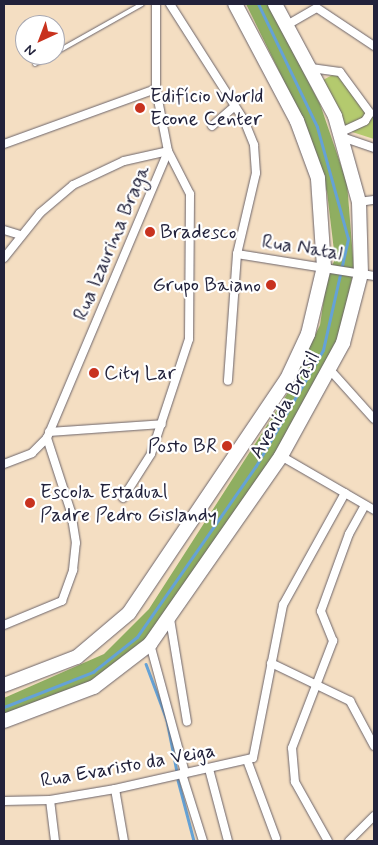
<!DOCTYPE html>
<html>
<head>
<meta charset="utf-8">
<style>
  body { margin:0 }
  #map { position:relative; width:378px; height:845px; overflow:hidden; background:#f4dec2; font-family:Mynerve,sans-serif }
  div>[style] { position:absolute }
  [style*='--x'] { left:calc(var(--x)*1px); top:calc(var(--y)*1px); width:calc(var(--w)*1px); rotate:calc(var(--a)*1deg) }
  .green>* { inset:0; background:#b4ca6e }
  .forest>* { inset:0; background:#8fae61 }
  .stream>* { height:2.5px; margin:-1.25px; padding:0 1.25px; transform-origin:1.25px; border-radius:1.25px; background:#65a2d6 }
  .roads { filter:drop-shadow(0 0 1px #6c646a) drop-shadow(0 0 1px #6c646a) }
  .lane>* { height:4px; margin:-2px; padding:0 2px; transform-origin:2px; border-radius:2px; background:#fff }
  .street>* { height:8px; margin:-4px; padding:0 4px; transform-origin:4px; border-radius:4px; background:#fff }
  .highway>* { height:14px; margin:-7px; padding:0 7px; transform-origin:7px; border-radius:7px; background:#fff }
  .dots>* { width:14px; height:14px; translate:-50% -50%; box-sizing:border-box; border:2px solid #fff; border-radius:50% }
  span { translate:-50% -50%; white-space:nowrap; text-align:center; line-height:1.15; -webkit-text-stroke:4.5px #fff; paint-order:stroke }
  .poi-label { font-size:20px; color:#22223b }
  .left { translate:0 -50%; text-align:left }
  .right { translate:-100% -50%; text-align:right }
  .street-label { font-size:20px; color:#22223b }
  .frame { position:absolute; inset:0; border:5px solid #22223b; pointer-events:none }
  .north { position:absolute; left:15px; top:15px; width:50px; height:50px; box-sizing:border-box; background:#fff; border:1px solid #a7a7b1; border-radius:50%; rotate:223deg; font-size:14px; font-weight:700; line-height:20px; text-align:center; color:#22223b }
  .north::after { content:''; display:block; margin:auto; width:18px; height:22px; background:#c8321e; clip-path:polygon(50% 0,100% 100%,50% 72%,0 100%) }
</style>
</head>
<body>
<div id="map">
  <div class="green">
    <i style="clip-path:polygon(338px 72px,374px 111px,374px 139px,346px 130px,323px 80px)"></i>
  </div>
  <div class="forest">
    <i style="clip-path:polygon(246px 4px,268px 4px,320px 104px,347px 183px,354px 270px,337px 343px,306px 408px,157px 630px,91px 687px,4px 720px,4px 698px,104px 654px,149px 609px,287px 394px,320px 325px,327px 277px,335px 259px,327px 192px,302px 118px)"></i>
  </div>
  <div class="stream">
    <i style="--x:146;--y:664;--w:60;--a:69.4"></i>
    <i style="--x:167;--y:720;--w:53;--a:79.1"></i>
    <i style="--x:4;--y:707;--w:96;--a:-21.5"></i>
    <i style="--x:93;--y:672;--w:56;--a:-38.5"></i>
    <i style="--x:137;--y:637;--w:208;--a:-55.2"></i>
    <i style="--x:256;--y:466;--w:134;--a:-60"></i>
    <i style="--x:323;--y:350;--w:114;--a:-77.3"></i>
    <i style="--x:348;--y:239;--w:116;--a:-105.5"></i>
    <i style="--x:317;--y:127;--w:136;--a:-115.6"></i>
    <i style="--x:178;--y:780;--w:63;--a:75.3"></i>
  </div>
  <div class="roads">
    <div class="lane">
      <i style="--x:55;--y:53;--w:100;--a:-29.4"></i>
      <i style="--x:35;--y:64;--w:18;--a:-29"></i>
    </div>
    <div class="street">
      <i style="--x:170;--y:4;--w:138;--a:57.5"></i>
      <i style="--x:244;--y:120;--w:27;--a:68"></i>
      <i style="--x:254;--y:145;--w:28;--a:86"></i>
      <i style="--x:256;--y:173;--w:83;--a:103.2"></i>
      <i style="--x:237;--y:254;--w:127;--a:94.1"></i>
      <i style="--x:287;--y:25;--w:34;--a:-30"></i>
      <i style="--x:317;--y:8;--w:69;--a:33.7"></i>
      <i style="--x:311;--y:68;--w:29;--a:8"></i>
      <i style="--x:340;--y:72;--w:51;--a:53.8"></i>
      <i style="--x:370;--y:113;--w:9;--a:122"></i>
      <i style="--x:365;--y:121;--w:26;--a:155"></i>
      <i style="--x:212;--y:126;--w:30;--a:-41"></i>
      <i style="--x:342;--y:137;--w:34;--a:19"></i>
      <i style="--x:4;--y:144;--w:162;--a:-19.9"></i>
      <i style="--x:359;--y:202;--w:15;--a:-8"></i>
      <i style="--x:4;--y:230;--w:17;--a:17"></i>
      <i style="--x:237;--y:254;--w:139;--a:9.1"></i>
      <i style="--x:4;--y:258;--w:58;--a:-51.3"></i>
      <i style="--x:40;--y:213;--w:43;--a:-40.3"></i>
      <i style="--x:73;--y:185;--w:56;--a:-25.2"></i>
      <i style="--x:124;--y:161;--w:45;--a:-12.8"></i>
      <i style="--x:331;--y:371;--w:64;--a:48.1"></i>
      <i style="--x:49;--y:432;--w:113;--a:-4"></i>
      <i style="--x:281;--y:456;--w:108;--a:30.1"></i>
      <i style="--x:4;--y:464;--w:30;--a:-21"></i>
      <i style="--x:32;--y:453;--w:21;--a:-45"></i>
      <i style="--x:47;--y:438;--w:311;--a:-67.1"></i>
      <i style="--x:168;--y:151;--w:63;--a:-101"></i>
      <i style="--x:156;--y:89;--w:85;--a:-90"></i>
      <i style="--x:123;--y:498;--w:52;--a:-57.5"></i>
      <i style="--x:151;--y:454;--w:121;--a:-71.7"></i>
      <i style="--x:189;--y:339;--w:145;--a:-89.6"></i>
      <i style="--x:190;--y:194;--w:48;--a:-117.1"></i>
      <i style="--x:170;--y:619;--w:104;--a:80.6"></i>
      <i style="--x:4;--y:625;--w:63;--a:-22.5"></i>
      <i style="--x:62;--y:601;--w:33;--a:-70"></i>
      <i style="--x:73;--y:570;--w:27;--a:-84"></i>
      <i style="--x:76;--y:543;--w:31;--a:-99"></i>
      <i style="--x:71;--y:512;--w:78;--a:-108"></i>
      <i style="--x:150;--y:644;--w:134;--a:74.8"></i>
      <i style="--x:271;--y:663;--w:88;--a:25.7"></i>
      <i style="--x:350;--y:701;--w:51;--a:61.9"></i>
      <i style="--x:247;--y:760;--w:83;--a:69.6"></i>
      <i style="--x:209;--y:769;--w:74;--a:75.2"></i>
      <i style="--x:182;--y:774;--w:70;--a:72.6"></i>
      <i style="--x:115;--y:789;--w:53;--a:80.2"></i>
      <i style="--x:50;--y:800;--w:41;--a:83"></i>
      <i style="--x:4;--y:801;--w:46;--a:-1.2"></i>
      <i style="--x:50;--y:800;--w:66;--a:-9.6"></i>
      <i style="--x:115;--y:789;--w:141;--a:-12.7"></i>
      <i style="--x:253;--y:758;--w:156;--a:-78.9"></i>
      <i style="--x:283;--y:605;--w:128;--a:-61"></i>
      <i style="--x:328;--y:841;--w:68;--a:-119.2"></i>
      <i style="--x:295;--y:782;--w:34;--a:-95"></i>
      <i style="--x:292;--y:748;--w:115;--a:-69"></i>
      <i style="--x:333;--y:641;--w:32;--a:-112"></i>
      <i style="--x:321;--y:611;--w:82;--a:-70"></i>
      <i style="--x:349;--y:534;--w:33;--a:-61"></i>
      <i style="--x:349;--y:841;--w:35;--a:-45"></i>
    </div>
    <div class="highway">
      <i style="--x:4;--y:685;--w:78;--a:-21"></i>
      <i style="--x:77;--y:657;--w:68;--a:-40.2"></i>
      <i style="--x:129;--y:613;--w:282;--a:-56"></i>
      <i style="--x:287;--y:379;--w:50;--a:-65"></i>
      <i style="--x:308;--y:334;--w:69;--a:-76.6"></i>
      <i style="--x:324;--y:267;--w:89;--a:-93.9"></i>
      <i style="--x:318;--y:178;--w:61;--a:-110.2"></i>
      <i style="--x:297;--y:121;--w:132;--a:-117.9"></i>
      <i style="--x:4;--y:721;--w:96;--a:-20.7"></i>
      <i style="--x:94;--y:687;--w:71;--a:-37.5"></i>
      <i style="--x:150;--y:644;--w:229;--a:-55.1"></i>
      <i style="--x:281;--y:456;--w:129;--a:-61.2"></i>
      <i style="--x:343;--y:343;--w:71;--a:-75.4"></i>
      <i style="--x:361;--y:274;--w:72;--a:-91.6"></i>
      <i style="--x:359;--y:202;--w:89;--a:-105.6"></i>
      <i style="--x:335;--y:116;--w:127;--a:-118.2"></i>
    </div>
  </div>
  <div class="dots">
    <i style="left:140px;top:108px;background:#c8321e"></i>
    <i style="left:150px;top:232px;background:#c8321e"></i>
    <i style="left:271px;top:285px;background:#c8321e"></i>
    <i style="left:94px;top:373px;background:#c8321e"></i>
    <i style="left:227px;top:446px;background:#c8321e"></i>
    <i style="left:30px;top:503px;background:#c8321e"></i>
  </div>
  <div class="poi-label">
    <span class="left" style="left:150px;top:108px">Edifício World<br>Econe Center</span>
    <span class="left" style="left:160px;top:232px">Bradesco</span>
    <span class="right" style="left:261px;top:285px">Grupo Baiano</span>
    <span class="left" style="left:104px;top:373px">City Lar</span>
    <span class="right" style="left:217px;top:446px">Posto BR</span>
    <span class="left" style="left:40px;top:504px">Escola Estadual<br>Padre Pedro Gislandy</span>
  </div>
  <div class="street-label">
    <span style="left:112px;top:243px;rotate:-67deg">Rua Izaurina Braga</span>
    <span style="left:302px;top:248px;rotate:9deg">Rua Natal</span>
    <span style="left:285px;top:405px;rotate:-60deg">Avenida Brasil</span>
    <span style="left:128px;top:766px;rotate:-10deg">Rua Evaristo da Veiga</span>
  </div>
  <div class="frame"></div>
  <div class="north">N</div>
</div>
</body>
</html>
